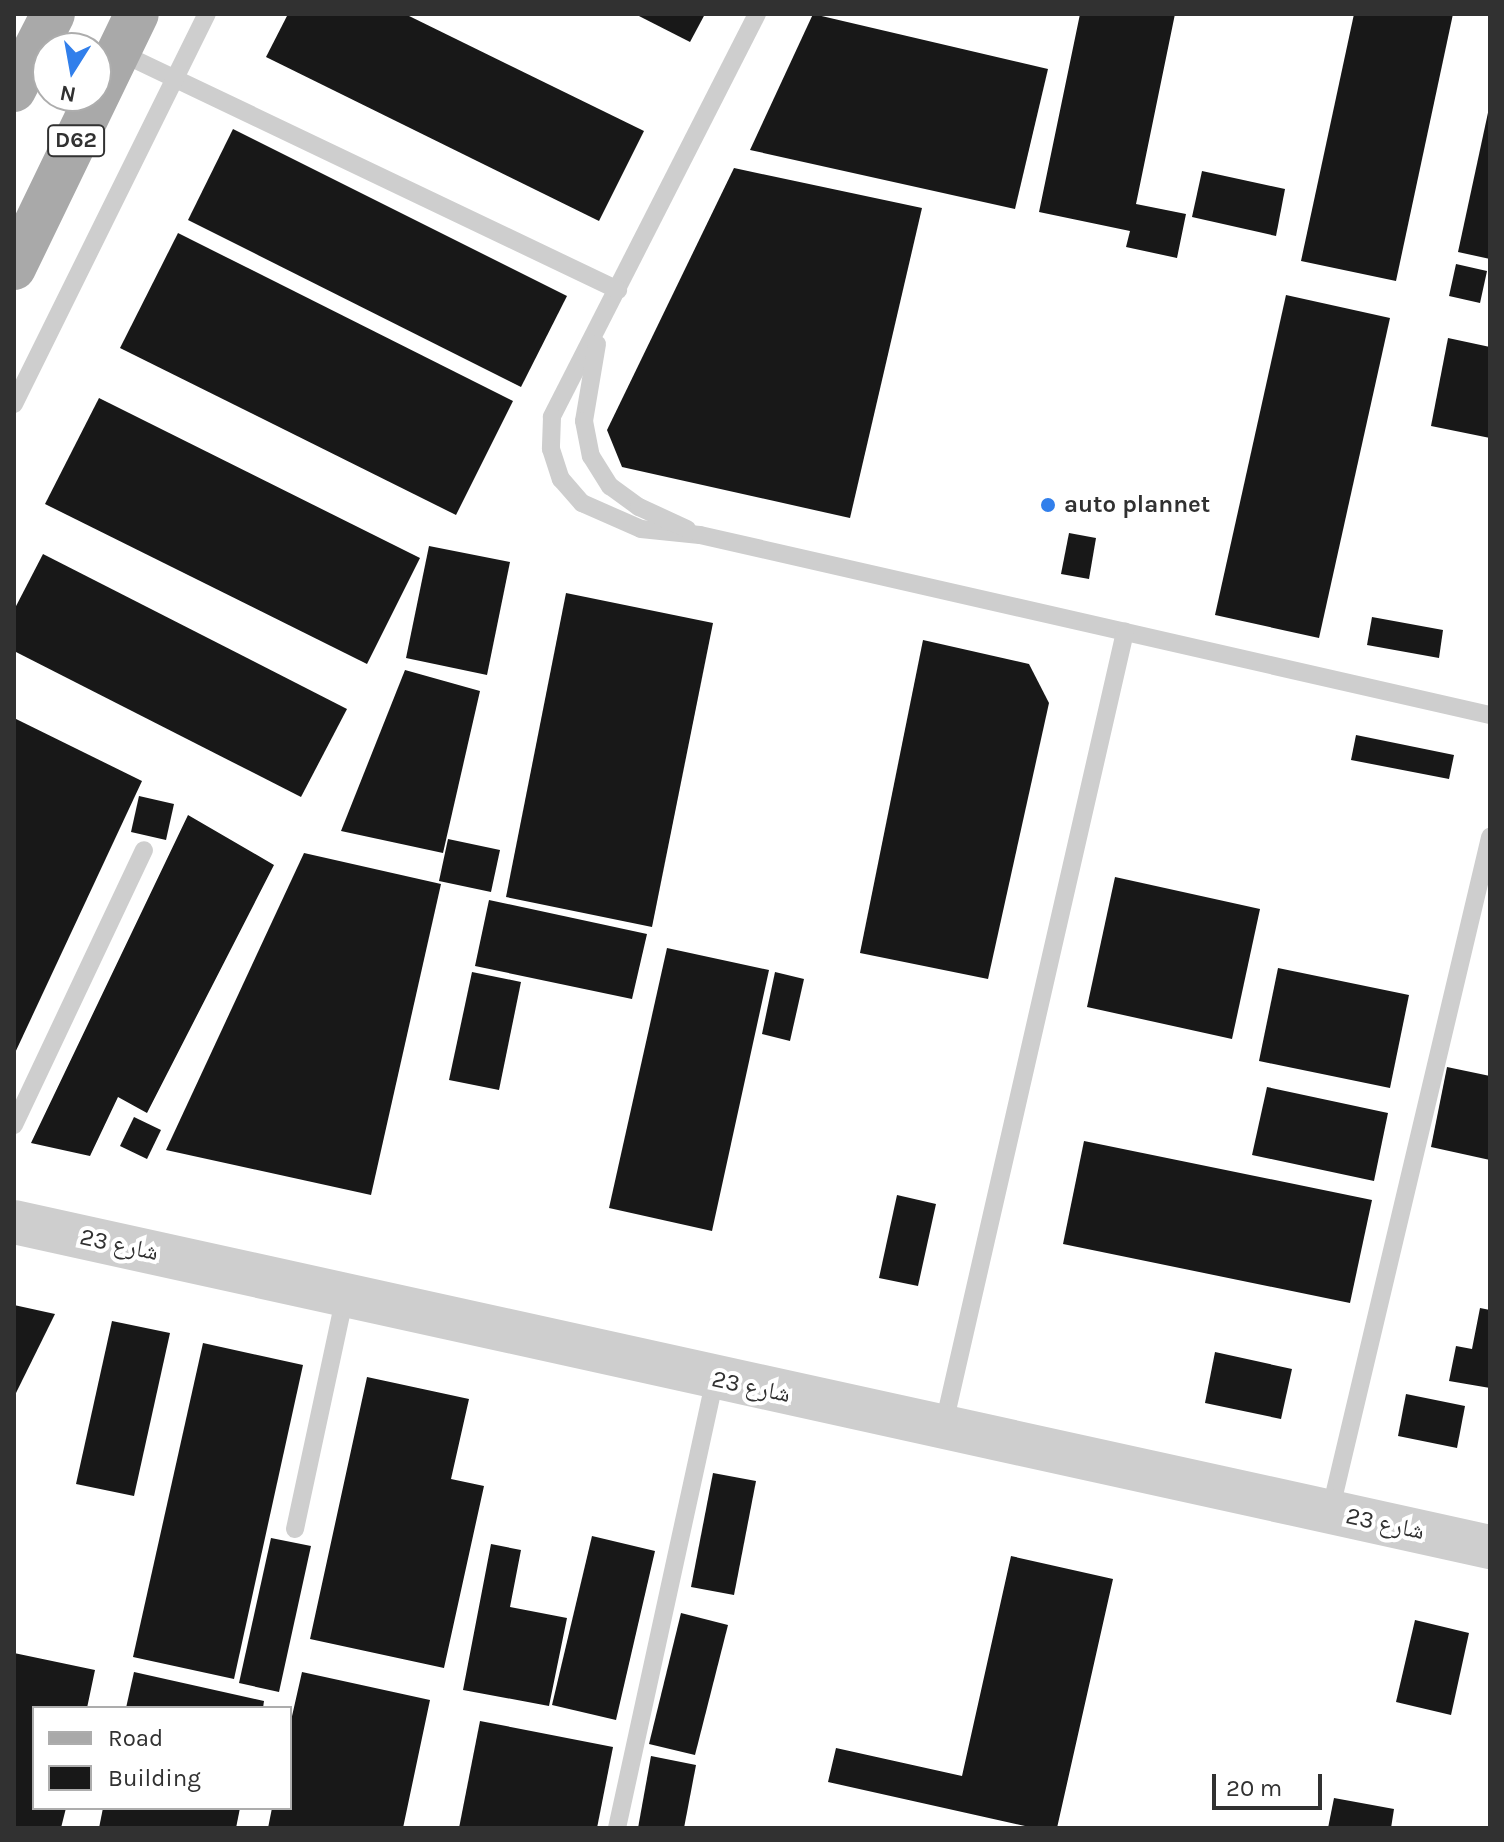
<!DOCTYPE html>
<html>
<head>
<meta charset="utf-8">
<style>
  body { margin:0 }
  #map { position:relative; width:1504px; height:1842px; overflow:hidden; background:#fff; font-family:Karla,"Noto Naskh Arabic",sans-serif }
  div>[style] { position:absolute }
  [style*='--x'] { left:calc(var(--x)*1px); top:calc(var(--y)*1px); width:calc(var(--w)*1px); rotate:calc(var(--a)*1deg) }
  .building>* { inset:0; background:#181818 }
  .service>* { height:18px; margin:-9px; padding:0 9px; transform-origin:9px; border-radius:9px; background:#cecece }
  .tertiary>* { height:44px; margin:-22px; padding:0 22px; transform-origin:22px; border-radius:22px; background:#cecece }
  .primary>* { height:44px; margin:-22px; padding:0 22px; transform-origin:22px; border-radius:22px; background:#a9a9a9 }
  .dots>* { width:22px; height:22px; translate:-50% -50%; box-sizing:border-box; border:4px solid #fff; border-radius:50% }
  span { translate:-50% -50%; white-space:nowrap; text-align:center; line-height:1.15; -webkit-text-stroke:8px #fff; paint-order:stroke }
  .shield-label span { padding:2px 6px; background:#fff; border:2px solid; border-radius:6px; -webkit-text-stroke-width:0 }
  .shield-label { font-size:22px; color:#313131; font-weight:700 }
  .poi-label { font-size:24px; color:#313131; font-weight:700 }
  .left { translate:0 -50%; text-align:left }
  .street-label { font-size:24px; color:#313131 }
  .frame { position:absolute; inset:0; border:16px solid #313131; pointer-events:none }
  .legend { position:absolute; left:32px; top:1706px; width:260px; height:104px; box-sizing:border-box; background:#fff; border:2px solid #adadad; margin:0; padding:10px 14px; list-style:none; font-size:24px; color:#313131 }
  .legend li { display:flex; align-items:center; gap:16px; height:40px }
  .legend b { width:40px; border:2px solid #adadad }
  .north { position:absolute; left:32px; top:32px; width:80px; height:80px; box-sizing:border-box; background:#fff; border:2px solid #adadad; border-radius:50%; rotate:191deg; font-size:22px; font-weight:700; line-height:32px; text-align:center; color:#313131 }
  .north::after { content:''; display:block; margin:auto; width:28px; height:36px; background:#317feb; clip-path:polygon(50% 0,100% 100%,50% 72%,0 100%) }
  .scale { position:absolute; left:1212px; top:1774px; width:110px; height:36px; box-sizing:border-box; border:4px solid #313131; border-top:0; padding-left:10px; font-size:24px; line-height:28px; white-space:nowrap; color:#313131; -webkit-text-stroke:6px #fff; paint-order:stroke }
</style>
</head>
<body>
<div id="map">
  <div class="building">
    <i style="clip-path:polygon(288px 14px,405px 14px,644px 131px,599px 221px,266px 57px)"></i>
    <i style="clip-path:polygon(635px 14px,705px 14px,690px 42px)"></i>
    <i style="clip-path:polygon(813px 14px,1048px 69px,1015px 209px,750px 150px)"></i>
    <i style="clip-path:polygon(1080px 14px,1175px 14px,1136px 204px,1186px 214px,1177px 258px,1126px 247px,1130px 231px,1039px 212px)"></i>
    <i style="clip-path:polygon(1354px 14px,1453px 14px,1396px 281px,1301px 261px)"></i>
    <i style="clip-path:polygon(1489px 108px,1490px 108px,1490px 259px,1458px 252px)"></i>
    <i style="clip-path:polygon(233px 129px,567px 296px,521px 387px,188px 220px)"></i>
    <i style="clip-path:polygon(734px 168px,922px 208px,850px 518px,622px 467px,607px 430px)"></i>
    <i style="clip-path:polygon(1202px 171px,1285px 189px,1276px 236px,1192px 217px)"></i>
    <i style="clip-path:polygon(178px 233px,513px 401px,456px 515px,120px 348px)"></i>
    <i style="clip-path:polygon(1456px 264px,1487px 271px,1480px 303px,1449px 296px)"></i>
    <i style="clip-path:polygon(1286px 295px,1390px 318px,1319px 638px,1215px 615px)"></i>
    <i style="clip-path:polygon(1448px 338px,1490px 347px,1490px 438px,1431px 426px)"></i>
    <i style="clip-path:polygon(99px 398px,420px 558px,367px 664px,45px 504px)"></i>
    <i style="clip-path:polygon(1069px 533px,1096px 538px,1089px 579px,1061px 574px)"></i>
    <i style="clip-path:polygon(429px 546px,510px 562px,487px 675px,406px 658px)"></i>
    <i style="clip-path:polygon(43px 554px,347px 709px,301px 797px,14px 651px,14px 610px)"></i>
    <i style="clip-path:polygon(566px 593px,713px 623px,652px 927px,506px 897px)"></i>
    <i style="clip-path:polygon(1372px 617px,1443px 630px,1439px 658px,1367px 645px)"></i>
    <i style="clip-path:polygon(923px 640px,1029px 664px,1049px 703px,988px 979px,860px 953px)"></i>
    <i style="clip-path:polygon(405px 670px,480px 691px,443px 853px,341px 831px)"></i>
    <i style="clip-path:polygon(14px 718px,142px 781px,14px 1055px)"></i>
    <i style="clip-path:polygon(1356px 735px,1454px 755px,1449px 779px,1351px 760px)"></i>
    <i style="clip-path:polygon(139px 796px,174px 804px,166px 840px,131px 832px)"></i>
    <i style="clip-path:polygon(188px 815px,274px 865px,147px 1113px,118px 1097px,90px 1156px,31px 1143px)"></i>
    <i style="clip-path:polygon(448px 839px,500px 850px,491px 892px,439px 881px)"></i>
    <i style="clip-path:polygon(304px 853px,441px 884px,371px 1195px,166px 1150px)"></i>
    <i style="clip-path:polygon(1115px 877px,1260px 909px,1232px 1039px,1087px 1007px)"></i>
    <i style="clip-path:polygon(489px 900px,647px 934px,632px 999px,475px 966px)"></i>
    <i style="clip-path:polygon(667px 948px,769px 970px,712px 1231px,609px 1208px)"></i>
    <i style="clip-path:polygon(1278px 968px,1409px 995px,1390px 1088px,1259px 1061px)"></i>
    <i style="clip-path:polygon(472px 972px,521px 982px,499px 1090px,449px 1080px)"></i>
    <i style="clip-path:polygon(775px 972px,804px 979px,790px 1041px,762px 1034px)"></i>
    <i style="clip-path:polygon(1447px 1067px,1490px 1076px,1490px 1160px,1431px 1147px)"></i>
    <i style="clip-path:polygon(1267px 1087px,1388px 1113px,1374px 1181px,1252px 1155px)"></i>
    <i style="clip-path:polygon(134px 1117px,161px 1130px,147px 1159px,120px 1146px)"></i>
    <i style="clip-path:polygon(1084px 1141px,1372px 1200px,1350px 1303px,1063px 1244px)"></i>
    <i style="clip-path:polygon(897px 1195px,936px 1204px,918px 1286px,879px 1278px)"></i>
    <i style="clip-path:polygon(14px 1305px,55px 1314px,14px 1397px)"></i>
    <i style="clip-path:polygon(1480px 1308px,1490px 1310px,1490px 1388px,1449px 1381px,1456px 1346px,1472px 1349px)"></i>
    <i style="clip-path:polygon(112px 1321px,170px 1333px,134px 1496px,76px 1484px)"></i>
    <i style="clip-path:polygon(203px 1343px,303px 1365px,234px 1679px,133px 1657px)"></i>
    <i style="clip-path:polygon(1215px 1352px,1292px 1369px,1281px 1419px,1205px 1403px)"></i>
    <i style="clip-path:polygon(367px 1377px,469px 1399px,451px 1479px,484px 1486px,444px 1668px,310px 1639px)"></i>
    <i style="clip-path:polygon(1406px 1394px,1465px 1406px,1457px 1448px,1398px 1436px)"></i>
    <i style="clip-path:polygon(713px 1473px,756px 1481px,734px 1595px,691px 1587px)"></i>
    <i style="clip-path:polygon(592px 1536px,655px 1551px,616px 1720px,552px 1705px)"></i>
    <i style="clip-path:polygon(271px 1538px,311px 1546px,279px 1692px,239px 1683px)"></i>
    <i style="clip-path:polygon(491px 1544px,521px 1550px,510px 1607px,567px 1618px,549px 1706px,463px 1690px)"></i>
    <i style="clip-path:polygon(1011px 1556px,1113px 1579px,1057px 1828px,1034px 1828px,828px 1782px,836px 1748px,962px 1776px)"></i>
    <i style="clip-path:polygon(681px 1613px,728px 1625px,695px 1755px,649px 1744px)"></i>
    <i style="clip-path:polygon(1415px 1620px,1469px 1633px,1451px 1715px,1396px 1702px)"></i>
    <i style="clip-path:polygon(14px 1653px,95px 1670px,87px 1708px,34px 1708px,34px 1808px,66px 1808px,61px 1828px,14px 1828px)"></i>
    <i style="clip-path:polygon(134px 1672px,264px 1701px,263px 1708px,126px 1708px)"></i>
    <i style="clip-path:polygon(302px 1672px,430px 1700px,403px 1828px,268px 1828px,272px 1808px,290px 1808px,290px 1725px)"></i>
    <i style="clip-path:polygon(480px 1721px,613px 1747px,597px 1828px,459px 1828px)"></i>
    <i style="clip-path:polygon(651px 1756px,696px 1765px,684px 1828px,638px 1828px)"></i>
    <i style="clip-path:polygon(1334px 1798px,1394px 1809px,1391px 1828px,1328px 1828px)"></i>
    <i style="clip-path:polygon(103px 1808px,240px 1808px,236px 1828px,99px 1828px)"></i>
  </div>
  <div class="service">
    <i style="--x:757;--y:14;--w:452;--a:117"></i>
    <i style="--x:552;--y:417;--w:32;--a:92"></i>
    <i style="--x:551;--y:449;--w:32;--a:72"></i>
    <i style="--x:561;--y:479;--w:32;--a:49"></i>
    <i style="--x:582;--y:503;--w:64;--a:23.8"></i>
    <i style="--x:641;--y:529;--w:59;--a:5.8"></i>
    <i style="--x:700;--y:535;--w:810;--a:12.84"></i>
    <i style="--x:119;--y:52;--w:553;--a:25.5"></i>
    <i style="--x:597;--y:344;--w:78;--a:99.6"></i>
    <i style="--x:584;--y:421;--w:36;--a:79"></i>
    <i style="--x:591;--y:456;--w:36;--a:58"></i>
    <i style="--x:610;--y:486;--w:36;--a:36"></i>
    <i style="--x:639;--y:507;--w:53;--a:24.6"></i>
    <i style="--x:14;--y:404;--w:435;--a:-63.7"></i>
    <i style="--x:14;--y:1125;--w:304;--a:-64.7"></i>
    <i style="--x:943;--y:1428;--w:817;--a:-77.12"></i>
    <i style="--x:1330;--y:1512;--w:694;--a:-76.66"></i>
    <i style="--x:295;--y:1529;--w:239;--a:-77.9"></i>
    <i style="--x:617;--y:1828;--w:459;--a:-77.7"></i>
  </div>
  <div class="tertiary">
    <i style="--x:14;--y:1222;--w:1511;--a:12.42"></i>
  </div>
  <div class="primary">
    <i style="--x:14;--y:90;--w:85;--a:-62.8"></i>
    <i style="--x:14;--y:268;--w:282;--a:-64.2"></i>
  </div>
  <div class="dots">
    <i style="left:1048px;top:505px;background:#317feb"></i>
  </div>
  <div class="shield-label">
    <span style="left:76px;top:141px">D62</span>
  </div>
  <div class="poi-label">
    <span class="left" style="left:1064px;top:505px">auto plannet</span>
  </div>
  <div class="street-label">
    <span style="left:119px;top:1245px;rotate:12deg">شارع 23</span>
    <span style="left:751px;top:1387px;rotate:12deg">شارع 23</span>
    <span style="left:1385px;top:1524px;rotate:12deg">شارع 23</span>
  </div>
  <div class="frame"></div>
  <ul class="legend">
  <li><b style="height:10px;background:#a9a9a9"></b>Road</li>
  <li><b style="height:22px;background:#181818"></b>Building</li>
  </ul>
  <div class="north">N</div>
  <div class="scale">20 m</div>
</div>
</body>
</html>
